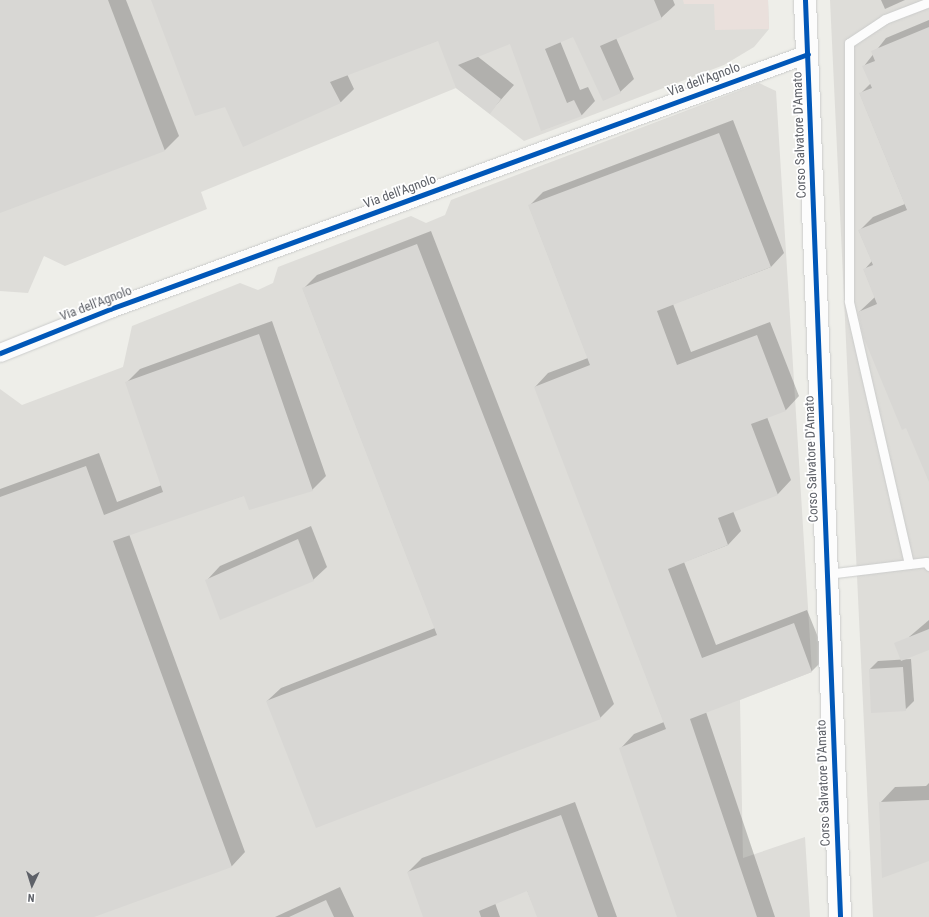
<!DOCTYPE html>
<html>
<head>
<meta charset="utf-8">
<style>
  body { margin:0 }
  #map { position:relative; width:929px; height:917px; overflow:hidden; background:#eeeee9; font-family:"Roboto Condensed",sans-serif }
  div>[style] { position:absolute }
  [style*='--x'] { left:calc(var(--x)*1px); top:calc(var(--y)*1px); width:calc(var(--w)*1px); rotate:calc(var(--a)*1deg) }
  .industrial>* { inset:0; background:#deddd9 }
  .medical>* { inset:0; background:#eae0dc }
  .shadow>* { inset:0; background:#0003 }
  .building>* { inset:0; background:#d8d7d4 }
  .roads { filter:drop-shadow(0 0 1px #cbcccb) drop-shadow(0 0 1px #cbcccb) }
  .lane>* { height:9px; margin:-4.5px; padding:0 4.5px; transform-origin:4.5px; border-radius:4.5px; background:#fcfcfc }
  .street>* { height:18px; margin:-9px; padding:0 9px; transform-origin:9px; border-radius:9px; background:#fcfcfc }
  .secondary>* { height:22px; margin:-11px; padding:0 11px; transform-origin:11px; border-radius:11px; background:#fcfcfc }
  .cycleway>* { height:5px; margin:-2.5px; padding:0 2.5px; transform-origin:2.5px; border-radius:2.5px; background:#0057b8 }
  span { translate:-50% -50%; white-space:nowrap; text-align:center; line-height:1.15; -webkit-text-stroke:3.5px #fff; paint-order:stroke }
  .street-label { font-size:13px; color:#5e6168 }
  .north { position:absolute; left:12px; top:865px; width:40px; height:40px; -webkit-text-stroke:3px #fff; paint-order:stroke; rotate:184deg; font-size:11px; font-weight:700; line-height:16px; text-align:center; color:#5e6168 }
  .north::after { content:''; display:block; margin:auto; width:14px; height:18px; background:#5e6168; clip-path:polygon(50% 0,100% 100%,50% 72%,0 100%) }
</style>
</head>
<body>
<div id="map">
  <div class="industrial">
    <i style="clip-path:polygon(0 0,768px 0,769px 29px,754px 47px,724px 65px,524px 141px,456px 88px,201px 192px,207px 209px,65px 266px,44px 256px,28px 293px,0 291px)"></i>
    <i style="clip-path:polygon(830px 0,929px 0,929px 917px,873px 917px)"></i>
    <i style="clip-path:polygon(759px 83px,776px 91px,812px 672px,740px 700px,743px 858px,805px 837px,810px 917px,0 917px,0 389px,22px 405px,123px 367px,132px 326px,240px 283px,258px 290px,273px 283px,278px 267px,411px 216px,426px 223px,445px 215px,451px 200px)"></i>
  </div>
  <div class="medical">
    <i style="clip-path:polygon(683px 0,768px 0,769px 29px,715px 30px,714px 4px,684px 4px)"></i>
  </div>
  <div class="shadow">
    <i style="clip-path:polygon(0 0,126px 0,179px 136px,165px 150px,0 212px)"></i>
    <i style="clip-path:polygon(153px 0,673px 0,675px 5px,661px 18px,616px 38px,634px 79px,620px 92px,573px 35px,560px 41px,580px 90px,588px 87px,595px 101px,582px 115px,542px 130px,510px 42px,477px 56px,514px 85px,490px 112px,439px 40px,347px 74px,354px 89px,341px 102px,225px 105px)"></i>
    <i style="clip-path:polygon(881px 0,905px 0,885px 9px)"></i>
    <i style="clip-path:polygon(929px 20px,929px 480px,859px 312px,875px 297px,864px 270px,872px 261px,859px 231px,873px 217px,905px 204px,860px 94px,871px 83px,864px 66px,886px 38px)"></i>
    <i style="clip-path:polygon(733px 120px,784px 253px,771px 267px,673px 304px,691px 352px,770px 322px,799px 396px,786px 410px,767px 417px,791px 480px,778px 494px,733px 511px,741px 531px,728px 545px,684px 562px,716px 645px,807px 610px,826px 657px,812px 671px,706px 712px,775px 917px,678px 917px,621px 748px,634px 734px,664px 722px,535px 387px,548px 373px,588px 358px,529px 206px,543px 192px)"></i>
    <i style="clip-path:polygon(431px 231px,614px 704px,600px 718px,267px 701px,281px 688px,435px 628px,303px 289px,317px 275px)"></i>
    <i style="clip-path:polygon(272px 321px,326px 476px,312px 490px,245px 495px,129px 534px,245px 852px,232px 866px,91px 917px,0 917px,0 489px,99px 453px,117px 502px,162px 485px,127px 382px,140px 369px)"></i>
    <i style="clip-path:polygon(311px 526px,327px 567px,313px 580px,207px 580px,220px 566px)"></i>
    <i style="clip-path:polygon(929px 620px,929px 649px,909px 637px)"></i>
    <i style="clip-path:polygon(911px 659px,914px 701px,905px 710px,870px 669px,878px 661px)"></i>
    <i style="clip-path:polygon(929px 783px,929px 860px,880px 803px,895px 787px,926px 786px)"></i>
    <i style="clip-path:polygon(575px 802px,617px 917px,538px 917px,527px 890px,495px 903px,500px 917px,425px 917px,408px 872px,422px 858px)"></i>
    <i style="clip-path:polygon(340px 887px,354px 917px,275px 917px)"></i>
  </div>
  <div class="building">
    <i style="clip-path:polygon(0 0,108px 0,165px 151px,0 213px)"></i>
    <i style="clip-path:polygon(151px 0,654px 0,662px 19px,600px 46px,621px 93px,603px 101px,573px 37px,545px 49px,567px 103px,574px 100px,582px 116px,541px 131px,510px 44px,458px 65px,501px 99px,490px 114px,456px 88px,438px 41px,330px 82px,341px 103px,243px 147px,225px 107px,195px 116px)"></i>
    <i style="clip-path:polygon(929px 27px,929px 482px,906px 428px,902px 430px,863px 336px,858px 312px,877px 304px,863px 269px,873px 265px,858px 230px,907px 210px,859px 93px,872px 88px,862px 66px,875px 61px,871px 51px)"></i>
    <i style="clip-path:polygon(719px 133px,771px 267px,657px 311px,677px 365px,757px 335px,786px 411px,751px 424px,778px 495px,718px 518px,728px 545px,668px 569px,702px 658px,794px 623px,812px 672px,690px 719px,757px 917px,677px 917px,619px 748px,666px 729px,534px 387px,590px 365px,528px 205px)"></i>
    <i style="clip-path:polygon(417px 244px,601px 719px,316px 828px,266px 701px,437px 635px,302px 288px)"></i>
    <i style="clip-path:polygon(259px 334px,313px 491px,249px 510px,244px 496px,113px 541px,232px 867px,94px 917px,0 917px,0 497px,86px 466px,104px 515px,163px 492px,125px 382px)"></i>
    <i style="clip-path:polygon(298px 539px,314px 581px,220px 620px,205px 580px)"></i>
    <i style="clip-path:polygon(929px 629px,929px 650px,901px 661px,894px 643px)"></i>
    <i style="clip-path:polygon(903px 667px,906px 711px,871px 713px,869px 669px)"></i>
    <i style="clip-path:polygon(929px 800px,929px 861px,882px 878px,879px 802px)"></i>
    <i style="clip-path:polygon(561px 815px,598px 917px,537px 917px,527px 891px,479px 911px,481px 917px,423px 917px,407px 872px)"></i>
    <i style="clip-path:polygon(326px 900px,334px 917px,289px 917px)"></i>
  </div>
  <div class="roads">
    <div class="lane">
      <i style="--x:909;--y:564;--w:270;--a:-102.9"></i>
      <i style="--x:849;--y:301;--w:258;--a:-90"></i>
      <i style="--x:849;--y:43;--w:43;--a:-33.7"></i>
      <i style="--x:885;--y:19;--w:47;--a:-21.1"></i>
      <i style="--x:827;--y:574;--w:100;--a:-6.9"></i>
      <i style="--x:926;--y:562;--w:5;--a:53"></i>
    </div>
    <div class="street">
      <i style="--x:0;--y:353;--w:118;--a:-21.8"></i>
      <i style="--x:110;--y:309;--w:743;--a:-20.07"></i>
    </div>
    <div class="secondary">
      <i style="--x:805;--y:0;--w:918;--a:87.81"></i>
    </div>
  </div>
  <div class="cycleway">
    <i style="--x:805;--y:0;--w:918;--a:87.81"></i>
    <i style="--x:0;--y:353;--w:118;--a:-21.8"></i>
    <i style="--x:110;--y:309;--w:743;--a:-20.07"></i>
  </div>
  <div class="street-label">
    <span style="left:704px;top:80px;rotate:-20deg">Via dell'Agnolo</span>
    <span style="left:800px;top:135px;rotate:-92deg">Corso Salvatore D'Amato</span>
    <span style="left:400px;top:192px;rotate:-20deg">Via dell'Agnolo</span>
    <span style="left:96px;top:304px;rotate:-21deg">Via dell'Agnolo</span>
    <span style="left:812px;top:459px;rotate:-92deg">Corso Salvatore D'Amato</span>
    <span style="left:824px;top:783px;rotate:-92deg">Corso Salvatore D'Amato</span>
  </div>
  <div class="north">N</div>
</div>
</body>
</html>
